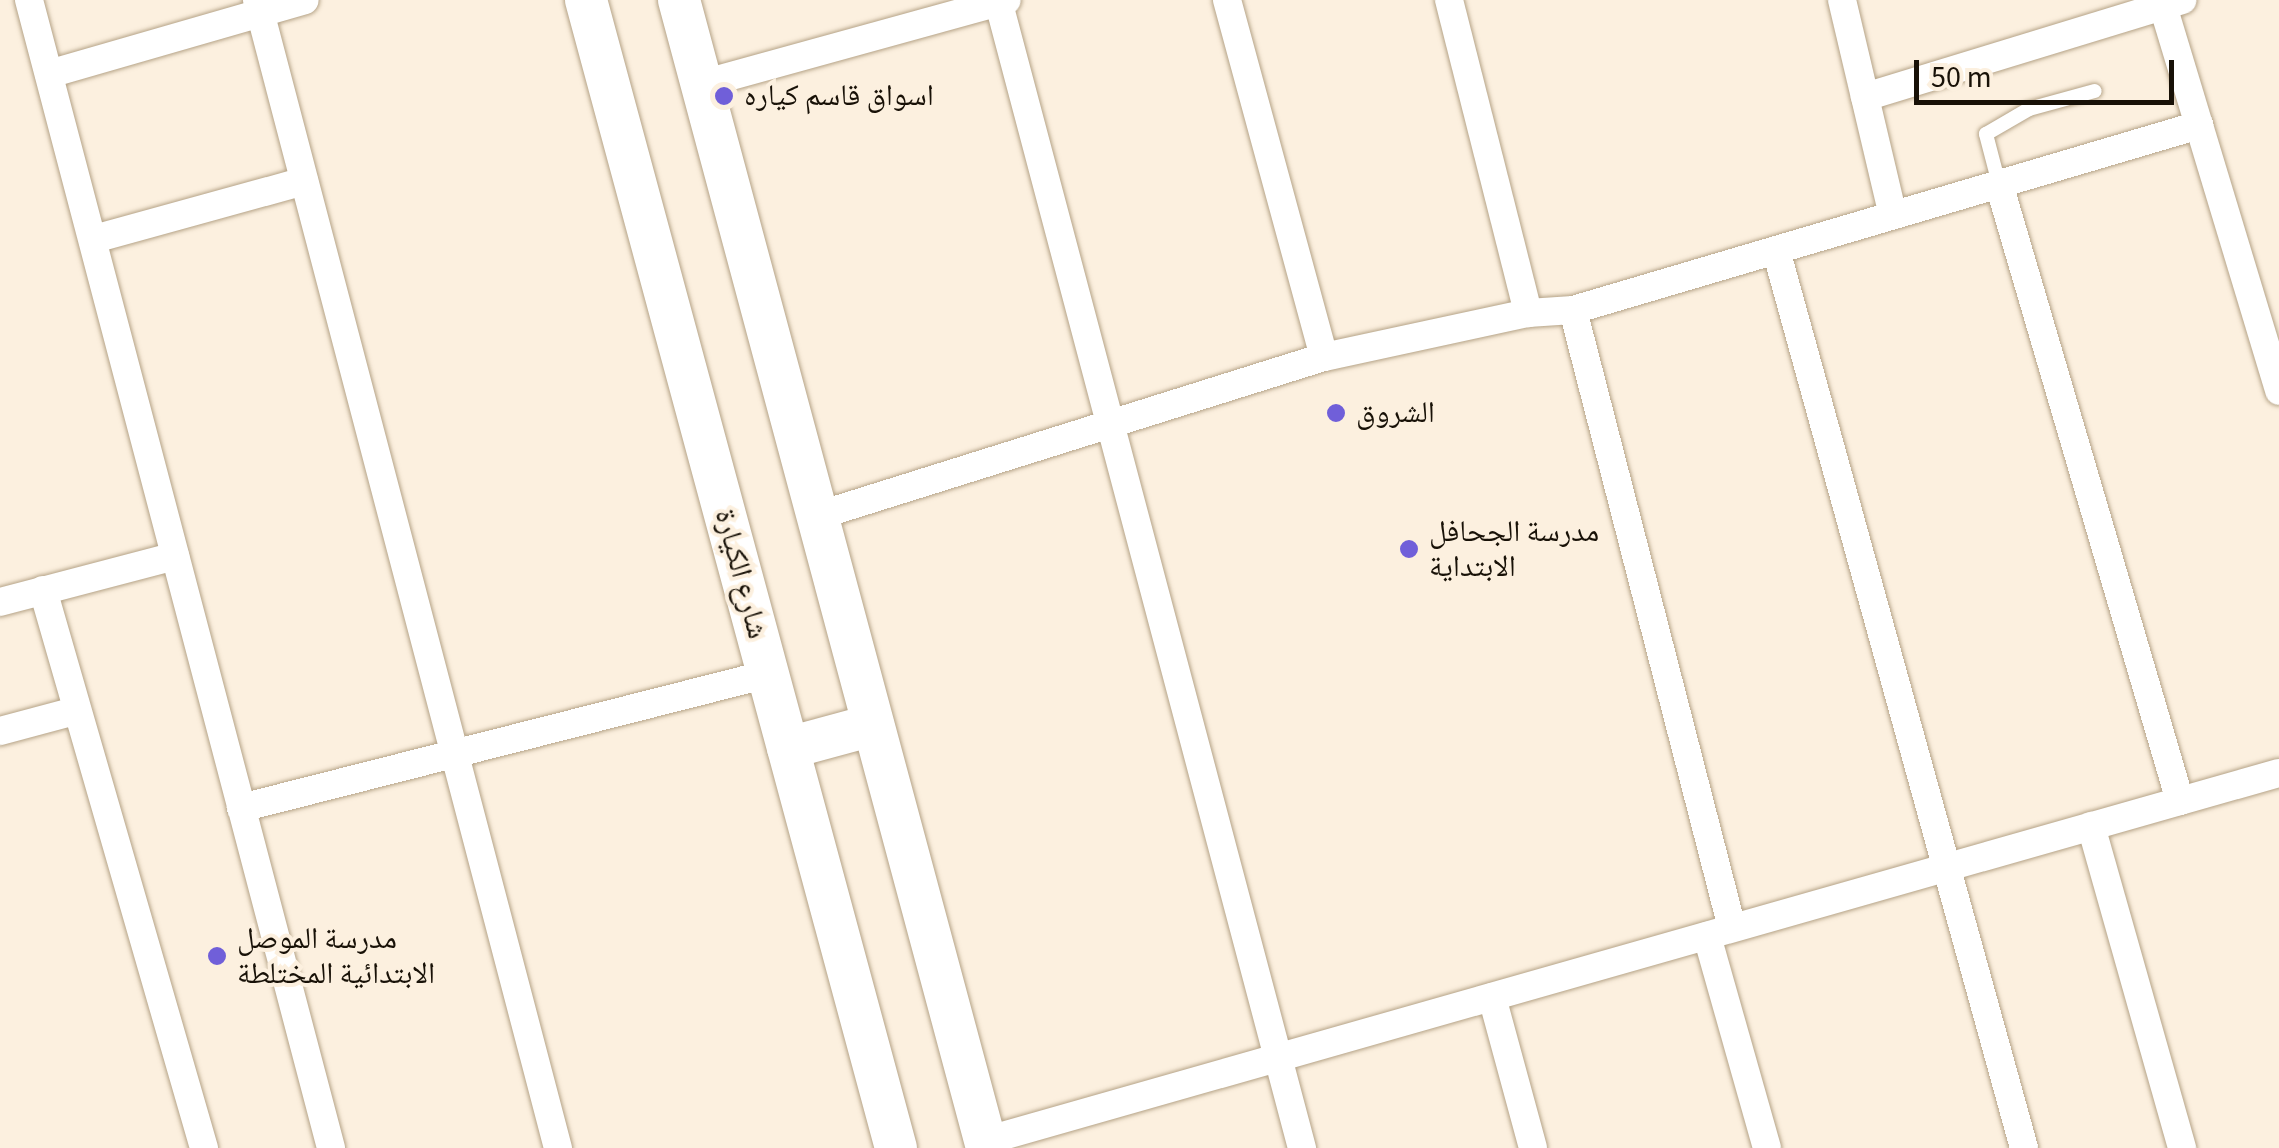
<!DOCTYPE html>
<html>
<head>
<meta charset="utf-8">
<style>
  body { margin:0 }
  #map { position:relative; width:2279px; height:1148px; overflow:hidden; background:#fcf0df; font-family:"Source Sans 3","Noto Naskh Arabic",sans-serif }
  div>[style] { position:absolute }
  [style*='--x'] { left:calc(var(--x)*1px); top:calc(var(--y)*1px); width:calc(var(--w)*1px); rotate:calc(var(--a)*1deg) }
  .roads { filter:drop-shadow(0 0 2px #b5a387) drop-shadow(0 0 2px #b5a387) }
  .service>* { height:14px; margin:-7px; padding:0 7px; transform-origin:7px; border-radius:7px; background:#fff }
  .minor>* { height:28px; margin:-14px; padding:0 14px; transform-origin:14px; border-radius:14px; background:#fff }
  .primary>* { height:42px; margin:-21px; padding:0 21px; transform-origin:21px; border-radius:21px; background:#fff }
  .dots>* { width:28px; height:28px; translate:-50% -50%; box-sizing:border-box; border:5px solid #fcf0df; border-radius:50% }
  span { translate:-50% -50%; white-space:nowrap; text-align:center; line-height:1.15; -webkit-text-stroke:8px #fcf0df; paint-order:stroke }
  .poi-label { font-size:30px; color:#181107 }
  .left { translate:0 -50%; text-align:left }
  .street-label { font-size:30px; color:#181107 }
  .scale { position:absolute; left:1914px; top:60px; width:260px; height:45px; box-sizing:border-box; border:5px solid #181107; border-top:0; padding-left:12px; font-size:30px; line-height:35px; white-space:nowrap; color:#181107; -webkit-text-stroke:8px #fcf0df; paint-order:stroke }
</style>
</head>
<body>
<div id="map">
  <div class="roads">
    <div class="service">
      <i style="--x:1999;--y:184;--w:52;--a:-104.6"></i>
      <i style="--x:1986;--y:134;--w:50;--a:-30.2"></i>
      <i style="--x:2029;--y:109;--w:68;--a:-15.3"></i>
    </div>
    <div class="minor">
      <i style="--x:29;--y:0;--w:1187;--a:75.26"></i>
      <i style="--x:257;--y:0;--w:1187;--a:75.31"></i>
      <i style="--x:998;--y:0;--w:1188;--a:75.17"></i>
      <i style="--x:1227;--y:0;--w:370;--a:74.8"></i>
      <i style="--x:1449;--y:0;--w:323;--a:75.8"></i>
      <i style="--x:1842;--y:0;--w:221;--a:76.7"></i>
      <i style="--x:2163;--y:6;--w:402;--a:73.2"></i>
      <i style="--x:49;--y:74;--w:266;--a:-16.1"></i>
      <i style="--x:702;--y:84;--w:316;--a:-15.4"></i>
      <i style="--x:1865;--y:97;--w:332;--a:-17"></i>
      <i style="--x:1999;--y:184;--w:643;--a:73.65"></i>
      <i style="--x:94;--y:239;--w:218;--a:-15.4"></i>
      <i style="--x:1776;--y:250;--w:932;--a:74.56"></i>
      <i style="--x:1573;--y:310;--w:638;--a:75.57"></i>
      <i style="--x:820;--y:515;--w:528;--a:-17.41"></i>
      <i style="--x:1324;--y:357;--w:209;--a:-12.2"></i>
      <i style="--x:1528;--y:313;--w:45;--a:-3.8"></i>
      <i style="--x:1573;--y:310;--w:653;--a:-16.46"></i>
      <i style="--x:43;--y:590;--w:581;--a:73.91"></i>
      <i style="--x:0;--y:602;--w:181;--a:-14.7"></i>
      <i style="--x:0;--y:731;--w:78;--a:-14.9"></i>
      <i style="--x:241;--y:808;--w:544;--a:-14.27"></i>
      <i style="--x:2091;--y:826;--w:335;--a:74.2"></i>
      <i style="--x:1707;--y:936;--w:220;--a:74.2"></i>
      <i style="--x:1492;--y:997;--w:156;--a:74.8"></i>
      <i style="--x:985;--y:1141;--w:1345;--a:-15.88"></i>
    </div>
    <div class="primary">
      <i style="--x:586;--y:0;--w:1189;--a:74.89"></i>
      <i style="--x:679;--y:0;--w:1189;--a:74.98"></i>
      <i style="--x:788;--y:748;--w:88;--a:-15.1"></i>
    </div>
  </div>
  <div class="dots">
    <i style="left:724px;top:96px;background:#705fd9"></i>
    <i style="left:1336px;top:413px;background:#705fd9"></i>
    <i style="left:1409px;top:549px;background:#705fd9"></i>
    <i style="left:217px;top:956px;background:#705fd9"></i>
  </div>
  <div class="poi-label">
    <span class="left" style="left:744px;top:96px">اسواق قاسم كياره</span>
    <span class="left" style="left:1356px;top:413px">الشروق</span>
    <span class="left" style="left:1429px;top:549px">مدرسة الجحافل<br>الابتداية</span>
    <span class="left" style="left:237px;top:956px">مدرسة الموصل<br>الابتدائية المختلطة</span>
  </div>
  <div class="street-label">
    <span style="left:741px;top:574px;rotate:75deg">شارع الكيارة</span>
  </div>
  <div class="scale">50 m</div>
</div>
</body>
</html>
